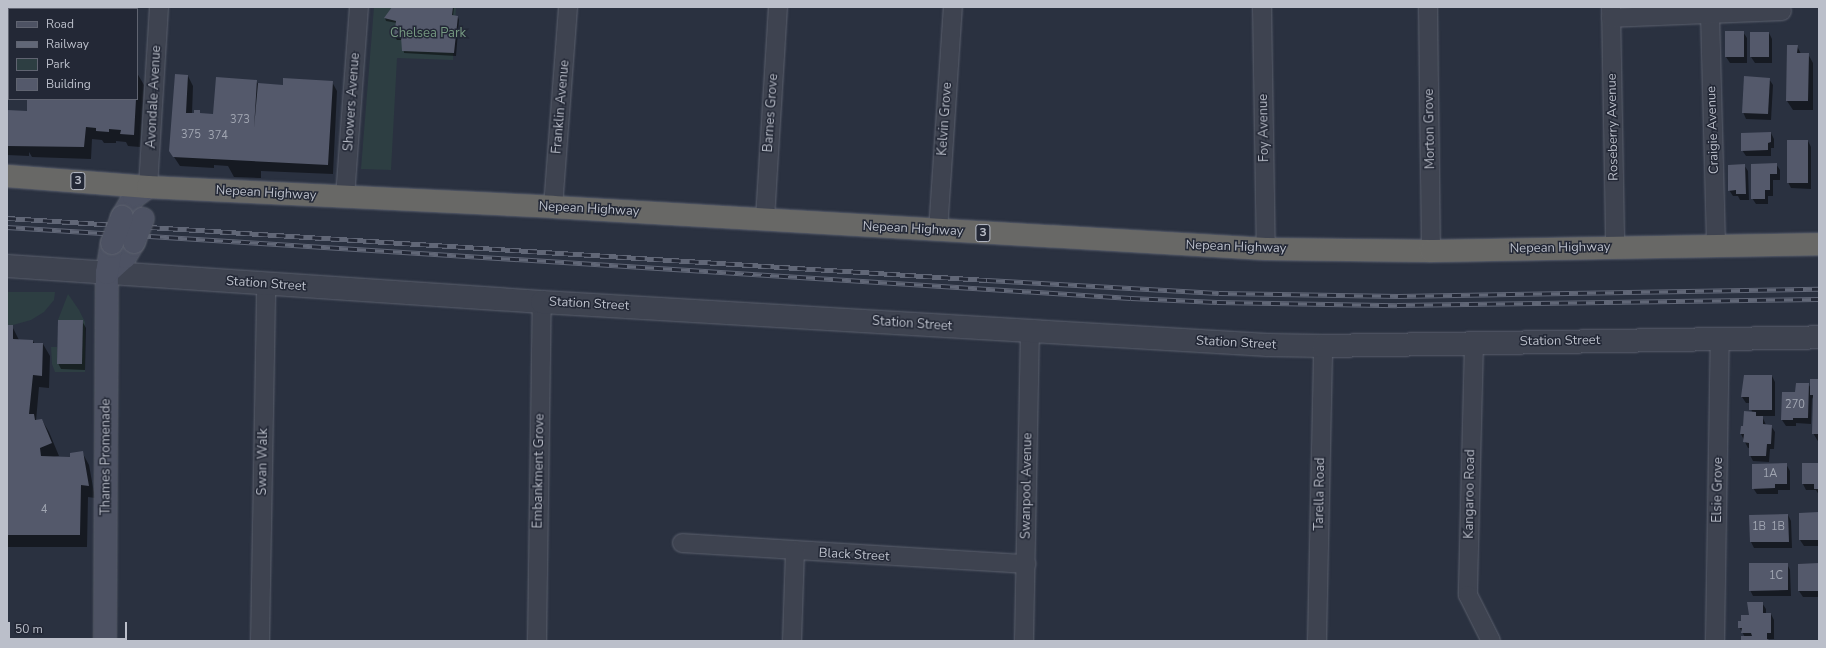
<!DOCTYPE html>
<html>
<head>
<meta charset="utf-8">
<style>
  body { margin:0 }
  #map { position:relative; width:1826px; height:648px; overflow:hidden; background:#2a3140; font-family:"Nunito Sans",sans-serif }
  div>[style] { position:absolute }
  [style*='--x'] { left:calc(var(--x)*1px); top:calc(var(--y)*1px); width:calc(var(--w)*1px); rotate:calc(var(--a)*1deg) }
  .green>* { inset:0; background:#2d3e42 }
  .shadow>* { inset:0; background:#0007 }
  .building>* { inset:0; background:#54596b }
  .roads { filter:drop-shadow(0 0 1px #5c616e) drop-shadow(0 0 1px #5c616e) }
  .minor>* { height:18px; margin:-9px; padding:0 9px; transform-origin:9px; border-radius:9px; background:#3e4350 }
  .tertiary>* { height:22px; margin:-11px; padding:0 11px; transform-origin:11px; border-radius:11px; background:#3e4350 }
  .secondary>* { height:22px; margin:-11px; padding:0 11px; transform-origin:11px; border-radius:11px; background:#4d5263 }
  .trunk>* { height:22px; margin:-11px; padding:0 11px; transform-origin:11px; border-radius:11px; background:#686866 }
  .rail>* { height:4.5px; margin-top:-2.25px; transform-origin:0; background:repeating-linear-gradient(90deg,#232836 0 9px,#616777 0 18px); box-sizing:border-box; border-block:1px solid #616777 }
  .bridges { filter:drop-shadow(0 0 1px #5c616e) drop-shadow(0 0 1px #5c616e) }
  .secondary-bridge>* { height:22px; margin:-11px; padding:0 11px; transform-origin:11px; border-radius:11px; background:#4d5263 }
  span { translate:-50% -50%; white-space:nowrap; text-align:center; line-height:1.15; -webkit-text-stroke:3px #232836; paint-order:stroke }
  .number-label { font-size:11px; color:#a1a6b2 }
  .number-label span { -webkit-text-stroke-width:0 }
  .shield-label span { padding:1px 3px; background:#232836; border:1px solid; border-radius:3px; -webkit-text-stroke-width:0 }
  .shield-label { font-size:12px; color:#bbbfca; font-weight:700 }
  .park-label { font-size:13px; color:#759881 }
  .street-label { font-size:13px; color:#bbbfca }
  .frame { position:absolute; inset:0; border:8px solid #bbbfca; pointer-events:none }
  .legend { position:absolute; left:8px; top:8px; width:130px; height:92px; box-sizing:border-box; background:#232836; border:1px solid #606471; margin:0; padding:5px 7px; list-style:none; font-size:12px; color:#bbbfca }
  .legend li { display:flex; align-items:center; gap:8px; height:20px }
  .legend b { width:20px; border:1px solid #606471 }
  .scale { position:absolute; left:8px; top:622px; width:119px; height:18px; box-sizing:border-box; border:2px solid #bbbfca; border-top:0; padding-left:5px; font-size:12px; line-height:14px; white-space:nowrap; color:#bbbfca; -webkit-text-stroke:3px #232836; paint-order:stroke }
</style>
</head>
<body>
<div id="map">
  <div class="green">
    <i style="clip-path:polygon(374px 7px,456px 7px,453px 60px,397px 58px,391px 170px,361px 169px)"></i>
    <i style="clip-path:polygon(7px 292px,55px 292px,54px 300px,44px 312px,31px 320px,13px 325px,7px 325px)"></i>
    <i style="clip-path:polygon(68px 294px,79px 310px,85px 322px,85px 372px,55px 372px,52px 364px,51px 347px,57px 347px,57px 364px,82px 364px,83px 321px,58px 320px)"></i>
  </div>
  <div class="shadow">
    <i style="clip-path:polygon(393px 7px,454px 7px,453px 17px,458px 17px,459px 20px,456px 56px,404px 53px,403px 40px,397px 40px,395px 37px,397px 23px,386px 21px,385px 18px)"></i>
    <i style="clip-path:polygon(1743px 32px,1747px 38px,1747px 63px,1730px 63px,1726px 57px)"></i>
    <i style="clip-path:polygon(1769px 33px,1772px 39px,1772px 63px,1755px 63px,1751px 57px)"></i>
    <i style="clip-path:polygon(1797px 46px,1801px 54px,1808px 54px,1813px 63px,1813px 110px,1793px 110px,1787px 101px)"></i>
    <i style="clip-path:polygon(137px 73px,144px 85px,140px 147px,128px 146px,126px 142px,116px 141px,116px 143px,104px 143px,102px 140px,92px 139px,91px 159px,32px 157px,29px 152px,29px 156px,7px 155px,7px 111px,27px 112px,28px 99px,137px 99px)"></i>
    <i style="clip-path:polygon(188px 76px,193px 86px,192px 114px,199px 111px,200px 114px,214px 117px,256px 81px,258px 84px,284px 86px,332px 82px,337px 91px,333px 174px,261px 171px,261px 178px,234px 177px,228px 166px,214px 165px,214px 168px,180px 166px,170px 151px)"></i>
    <i style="clip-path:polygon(1769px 79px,1773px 85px,1771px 120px,1746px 119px,1743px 112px)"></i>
    <i style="clip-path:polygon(1771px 133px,1774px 139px,1774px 148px,1771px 148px,1771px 156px,1746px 156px,1742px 150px)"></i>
    <i style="clip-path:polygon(1808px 141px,1811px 147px,1811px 189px,1791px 188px,1788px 182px)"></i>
    <i style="clip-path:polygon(1776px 164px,1780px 170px,1780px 180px,1773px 180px,1773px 196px,1768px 196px,1768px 204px,1756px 204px,1752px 198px)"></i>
    <i style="clip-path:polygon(1744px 165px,1748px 171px,1749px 200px,1740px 200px,1738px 196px,1733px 196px,1729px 190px)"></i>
    <i style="clip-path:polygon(82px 321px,86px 328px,85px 370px,61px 369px,58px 363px)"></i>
    <i style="clip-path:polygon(7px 326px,12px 326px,19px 340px,33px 341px,35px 344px,43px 344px,50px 356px,49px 388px,39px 387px,36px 421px,42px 420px,49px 432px,59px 456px,54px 457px,70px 458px,82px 452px,89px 465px,95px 498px,88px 497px,87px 547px,7px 547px)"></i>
    <i style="clip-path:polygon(1772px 376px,1775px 382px,1775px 416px,1762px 416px,1766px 425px,1771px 426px,1775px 432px,1774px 449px,1770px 449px,1769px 462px,1753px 461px,1750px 455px,1750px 448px,1748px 448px,1741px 434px,1752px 412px,1750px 403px,1746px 403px,1742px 397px)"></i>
    <i style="clip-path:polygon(1819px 380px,1819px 443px,1813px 433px,1814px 401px,1812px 397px,1811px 424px,1796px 423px,1796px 426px,1786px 426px,1782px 420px,1783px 393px,1796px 393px,1808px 384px,1811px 388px)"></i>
    <i style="clip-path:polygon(1786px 464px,1790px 471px,1790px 490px,1778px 490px,1778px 494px,1757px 494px,1753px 488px)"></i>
    <i style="clip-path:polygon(1819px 464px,1819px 495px,1816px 490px,1806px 490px,1803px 484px)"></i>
    <i style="clip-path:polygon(1819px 513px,1819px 546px,1804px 546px,1800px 540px)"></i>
    <i style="clip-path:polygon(1788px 515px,1791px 521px,1792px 548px,1754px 548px,1751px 542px,1750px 516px)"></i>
    <i style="clip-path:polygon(1787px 564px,1790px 570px,1791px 596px,1753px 596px,1750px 590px)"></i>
    <i style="clip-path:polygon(1819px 564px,1819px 597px,1803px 597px,1799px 591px)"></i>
    <i style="clip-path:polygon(1762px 603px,1766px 609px,1766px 614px,1771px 614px,1774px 620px,1774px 639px,1769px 639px,1771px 641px,1742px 641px,1745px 637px,1739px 627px,1742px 622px)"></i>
  </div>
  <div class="building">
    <i style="clip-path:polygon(392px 7px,453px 7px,452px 15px,458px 16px,454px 53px,402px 51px,401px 37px,394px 37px,396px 21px,384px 18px)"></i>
    <i style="clip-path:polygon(1725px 31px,1744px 31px,1744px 57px,1725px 57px)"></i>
    <i style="clip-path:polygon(1750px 32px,1769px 32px,1769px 57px,1750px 57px)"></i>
    <i style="clip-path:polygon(1787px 45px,1798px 45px,1797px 53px,1809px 53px,1808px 101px,1786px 101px)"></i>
    <i style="clip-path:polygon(175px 74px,188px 75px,186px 113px,194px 113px,194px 110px,200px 110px,200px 113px,213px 114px,216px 77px,257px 80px,254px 128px,258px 83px,283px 85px,283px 78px,333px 81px,328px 165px,173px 157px,169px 151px)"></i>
    <i style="clip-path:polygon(1744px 76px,1770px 78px,1768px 114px,1742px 113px)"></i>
    <i style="clip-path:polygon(27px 99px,136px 99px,134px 135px,120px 134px,121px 130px,109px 129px,109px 132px,96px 131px,96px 128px,86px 127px,84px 147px,7px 146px,7px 110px,27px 111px)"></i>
    <i style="clip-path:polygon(1771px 132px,1771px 142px,1768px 143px,1768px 150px,1741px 151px,1741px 133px)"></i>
    <i style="clip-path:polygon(1787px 140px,1808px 140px,1808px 183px,1787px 183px)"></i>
    <i style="clip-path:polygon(1777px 163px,1777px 174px,1770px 174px,1770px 190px,1765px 190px,1765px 199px,1751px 199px,1751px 164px)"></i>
    <i style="clip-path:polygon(1745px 164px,1746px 194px,1736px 194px,1736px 190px,1728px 191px,1728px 165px)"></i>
    <i style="clip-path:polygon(58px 320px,83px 320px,82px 364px,57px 364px)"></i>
    <i style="clip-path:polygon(7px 325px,13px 325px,13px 339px,33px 340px,33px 343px,43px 343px,42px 376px,33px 375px,29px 414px,34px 414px,35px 420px,42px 419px,52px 443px,40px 448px,41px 456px,70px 457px,70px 453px,83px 451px,89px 486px,81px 485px,80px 535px,7px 535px)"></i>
    <i style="clip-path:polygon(1744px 375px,1772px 375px,1772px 410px,1749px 410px,1749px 397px,1741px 397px)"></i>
    <i style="clip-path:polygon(1810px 379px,1819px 379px,1819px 434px,1812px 434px,1813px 395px,1810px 395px)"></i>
    <i style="clip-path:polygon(1796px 383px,1809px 383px,1808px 418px,1793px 418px,1793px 420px,1781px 420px,1782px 392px,1795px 392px)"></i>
    <i style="clip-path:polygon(1744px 411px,1756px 412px,1756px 416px,1763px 416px,1763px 424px,1772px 425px,1771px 444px,1767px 444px,1766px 456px,1749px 456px,1749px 443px,1743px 442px,1744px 434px,1740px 434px,1741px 426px,1743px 426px)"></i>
    <i style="clip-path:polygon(1787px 463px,1787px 484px,1775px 484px,1775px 488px,1752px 489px,1752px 464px)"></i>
    <i style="clip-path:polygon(1802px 463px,1819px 463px,1819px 489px,1814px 489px,1814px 484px,1802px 484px)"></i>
    <i style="clip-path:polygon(1819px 512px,1819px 540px,1799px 540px,1799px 513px)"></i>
    <i style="clip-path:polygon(1788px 514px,1789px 542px,1750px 542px,1749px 515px)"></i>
    <i style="clip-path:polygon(1749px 563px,1788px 563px,1788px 590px,1749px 591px)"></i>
    <i style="clip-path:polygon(1819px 563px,1819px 591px,1798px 591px,1798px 564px)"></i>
    <i style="clip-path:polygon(1747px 602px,1763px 602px,1763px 613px,1771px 613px,1771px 633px,1767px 633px,1767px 639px,1773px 641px,1741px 641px,1741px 636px,1752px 636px,1751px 633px,1741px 633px,1742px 628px,1738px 628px,1738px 621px,1741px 621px,1741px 615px,1749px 615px)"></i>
  </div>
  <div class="roads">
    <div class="minor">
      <i style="--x:1262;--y:7;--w:242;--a:89.1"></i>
      <i style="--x:1428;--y:7;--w:244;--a:89.3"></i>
      <i style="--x:1611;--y:7;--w:240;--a:89"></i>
      <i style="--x:1710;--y:14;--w:232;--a:88.5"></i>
      <i style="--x:1611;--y:18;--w:171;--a:-2.3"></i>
      <i style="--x:148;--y:187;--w:180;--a:-86.5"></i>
      <i style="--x:345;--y:197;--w:191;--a:-85.8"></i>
      <i style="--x:553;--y:207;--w:201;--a:-85.7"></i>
      <i style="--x:765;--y:219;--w:212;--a:-86.5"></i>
      <i style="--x:938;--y:231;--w:225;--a:-86.2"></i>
      <i style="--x:1474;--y:342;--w:253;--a:91.4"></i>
      <i style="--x:1468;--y:595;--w:51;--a:63.4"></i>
      <i style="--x:682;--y:543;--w:345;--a:3.5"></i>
      <i style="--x:260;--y:641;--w:357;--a:-89"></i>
      <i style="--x:537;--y:641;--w:339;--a:-89.2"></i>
      <i style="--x:792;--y:641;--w:90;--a:-88.1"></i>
      <i style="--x:1024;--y:641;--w:310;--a:-88.9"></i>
      <i style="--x:1317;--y:641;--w:295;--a:-88.8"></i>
      <i style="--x:1715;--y:641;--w:302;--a:-89.1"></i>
    </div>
    <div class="tertiary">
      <i style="--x:7;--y:266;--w:536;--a:3.85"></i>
      <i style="--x:542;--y:302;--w:727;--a:3.39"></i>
      <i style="--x:1268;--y:345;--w:55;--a:1"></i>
      <i style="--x:1323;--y:346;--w:496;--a:-1"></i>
    </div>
    <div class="secondary">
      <i style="--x:122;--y:217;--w:23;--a:-59"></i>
      <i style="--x:134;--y:197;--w:17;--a:-36"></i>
      <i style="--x:107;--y:273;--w:24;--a:-42"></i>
      <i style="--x:125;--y:257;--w:17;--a:-59"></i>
      <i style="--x:105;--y:641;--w:368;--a:-89.7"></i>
      <i style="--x:107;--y:273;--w:30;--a:-81"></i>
    </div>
    <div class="trunk">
      <i style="--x:7;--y:176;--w:141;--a:4.5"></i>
      <i style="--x:148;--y:187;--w:405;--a:2.8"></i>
      <i style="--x:553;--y:207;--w:714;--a:3.37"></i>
      <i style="--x:1266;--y:249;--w:165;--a:0.7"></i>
      <i style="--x:1431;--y:251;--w:388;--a:-1"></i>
    </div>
  </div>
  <div class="rail">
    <i style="--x:7;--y:218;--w:982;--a:3.62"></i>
    <i style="--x:987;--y:280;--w:232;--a:3.2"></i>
    <i style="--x:1219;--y:293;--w:179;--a:1"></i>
    <i style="--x:1398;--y:296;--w:421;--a:-1"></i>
    <i style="--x:7;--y:227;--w:1126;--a:3.61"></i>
    <i style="--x:1131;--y:298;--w:86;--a:2.7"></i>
    <i style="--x:1217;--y:302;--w:180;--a:1"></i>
    <i style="--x:1397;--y:305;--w:422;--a:-0.8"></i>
  </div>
  <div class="bridges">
    <div class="secondary-bridge">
      <i style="--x:134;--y:242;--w:25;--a:-69"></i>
      <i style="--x:112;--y:243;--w:28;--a:-69"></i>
    </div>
  </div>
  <div class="number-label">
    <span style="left:240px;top:120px">373</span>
    <span style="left:191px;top:135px">375</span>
    <span style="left:218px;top:136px">374</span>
    <span style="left:1795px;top:405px">270</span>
    <span style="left:1770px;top:474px">1A</span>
    <span style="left:44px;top:510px">4</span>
    <span style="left:1759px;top:527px">1B</span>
    <span style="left:1778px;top:527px">1B</span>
    <span style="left:1776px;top:576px">1C</span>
  </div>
  <div class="shield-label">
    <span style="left:78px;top:181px">3</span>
    <span style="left:983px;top:233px">3</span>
  </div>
  <div class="park-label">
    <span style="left:428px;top:33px">Chelsea Park</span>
  </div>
  <div class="street-label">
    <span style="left:154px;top:97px;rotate:-87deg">Avondale Avenue</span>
    <span style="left:352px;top:102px;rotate:-86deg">Showers Avenue</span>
    <span style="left:561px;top:107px;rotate:-85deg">Franklin Avenue</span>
    <span style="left:771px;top:113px;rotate:-86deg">Barnes Grove</span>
    <span style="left:945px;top:119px;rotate:-86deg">Kelvin Grove</span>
    <span style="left:1613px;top:127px;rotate:-91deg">Roseberry Avenue</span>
    <span style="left:1264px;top:128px;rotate:-91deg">Foy Avenue</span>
    <span style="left:1430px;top:129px;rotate:-91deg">Morton Grove</span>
    <span style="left:1713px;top:130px;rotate:-92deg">Craigie Avenue</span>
    <span style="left:266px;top:193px;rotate:3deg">Nepean Highway</span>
    <span style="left:589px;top:209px;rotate:3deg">Nepean Highway</span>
    <span style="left:913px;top:229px;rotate:3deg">Nepean Highway</span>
    <span style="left:1236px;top:247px;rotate:2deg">Nepean Highway</span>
    <span style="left:1560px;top:248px;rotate:-1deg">Nepean Highway</span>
    <span style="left:266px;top:284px;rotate:4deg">Station Street</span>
    <span style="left:589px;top:304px;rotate:3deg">Station Street</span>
    <span style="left:912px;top:324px;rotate:4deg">Station Street</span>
    <span style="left:1560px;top:341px;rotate:-1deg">Station Street</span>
    <span style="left:1236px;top:343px;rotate:3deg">Station Street</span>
    <span style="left:106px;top:457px;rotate:-90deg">Thames Promenade</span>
    <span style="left:263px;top:462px;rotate:-89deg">Swan Walk</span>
    <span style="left:539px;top:471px;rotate:-89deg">Embankment Grove</span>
    <span style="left:1027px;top:486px;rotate:-89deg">Swanpool Avenue</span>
    <span style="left:1718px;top:490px;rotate:-89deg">Elsie Grove</span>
    <span style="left:1320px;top:494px;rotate:-89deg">Tarella Road</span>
    <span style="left:1470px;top:494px;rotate:-89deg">Kangaroo Road</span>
    <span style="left:854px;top:555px;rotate:3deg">Black Street</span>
  </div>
  <div class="frame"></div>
  <ul class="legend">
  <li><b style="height:5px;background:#4d5263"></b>Road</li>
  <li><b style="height:5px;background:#616777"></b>Railway</li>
  <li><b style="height:11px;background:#2d3e42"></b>Park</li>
  <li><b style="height:11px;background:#54596b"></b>Building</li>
  </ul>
  <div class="scale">50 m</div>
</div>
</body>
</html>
